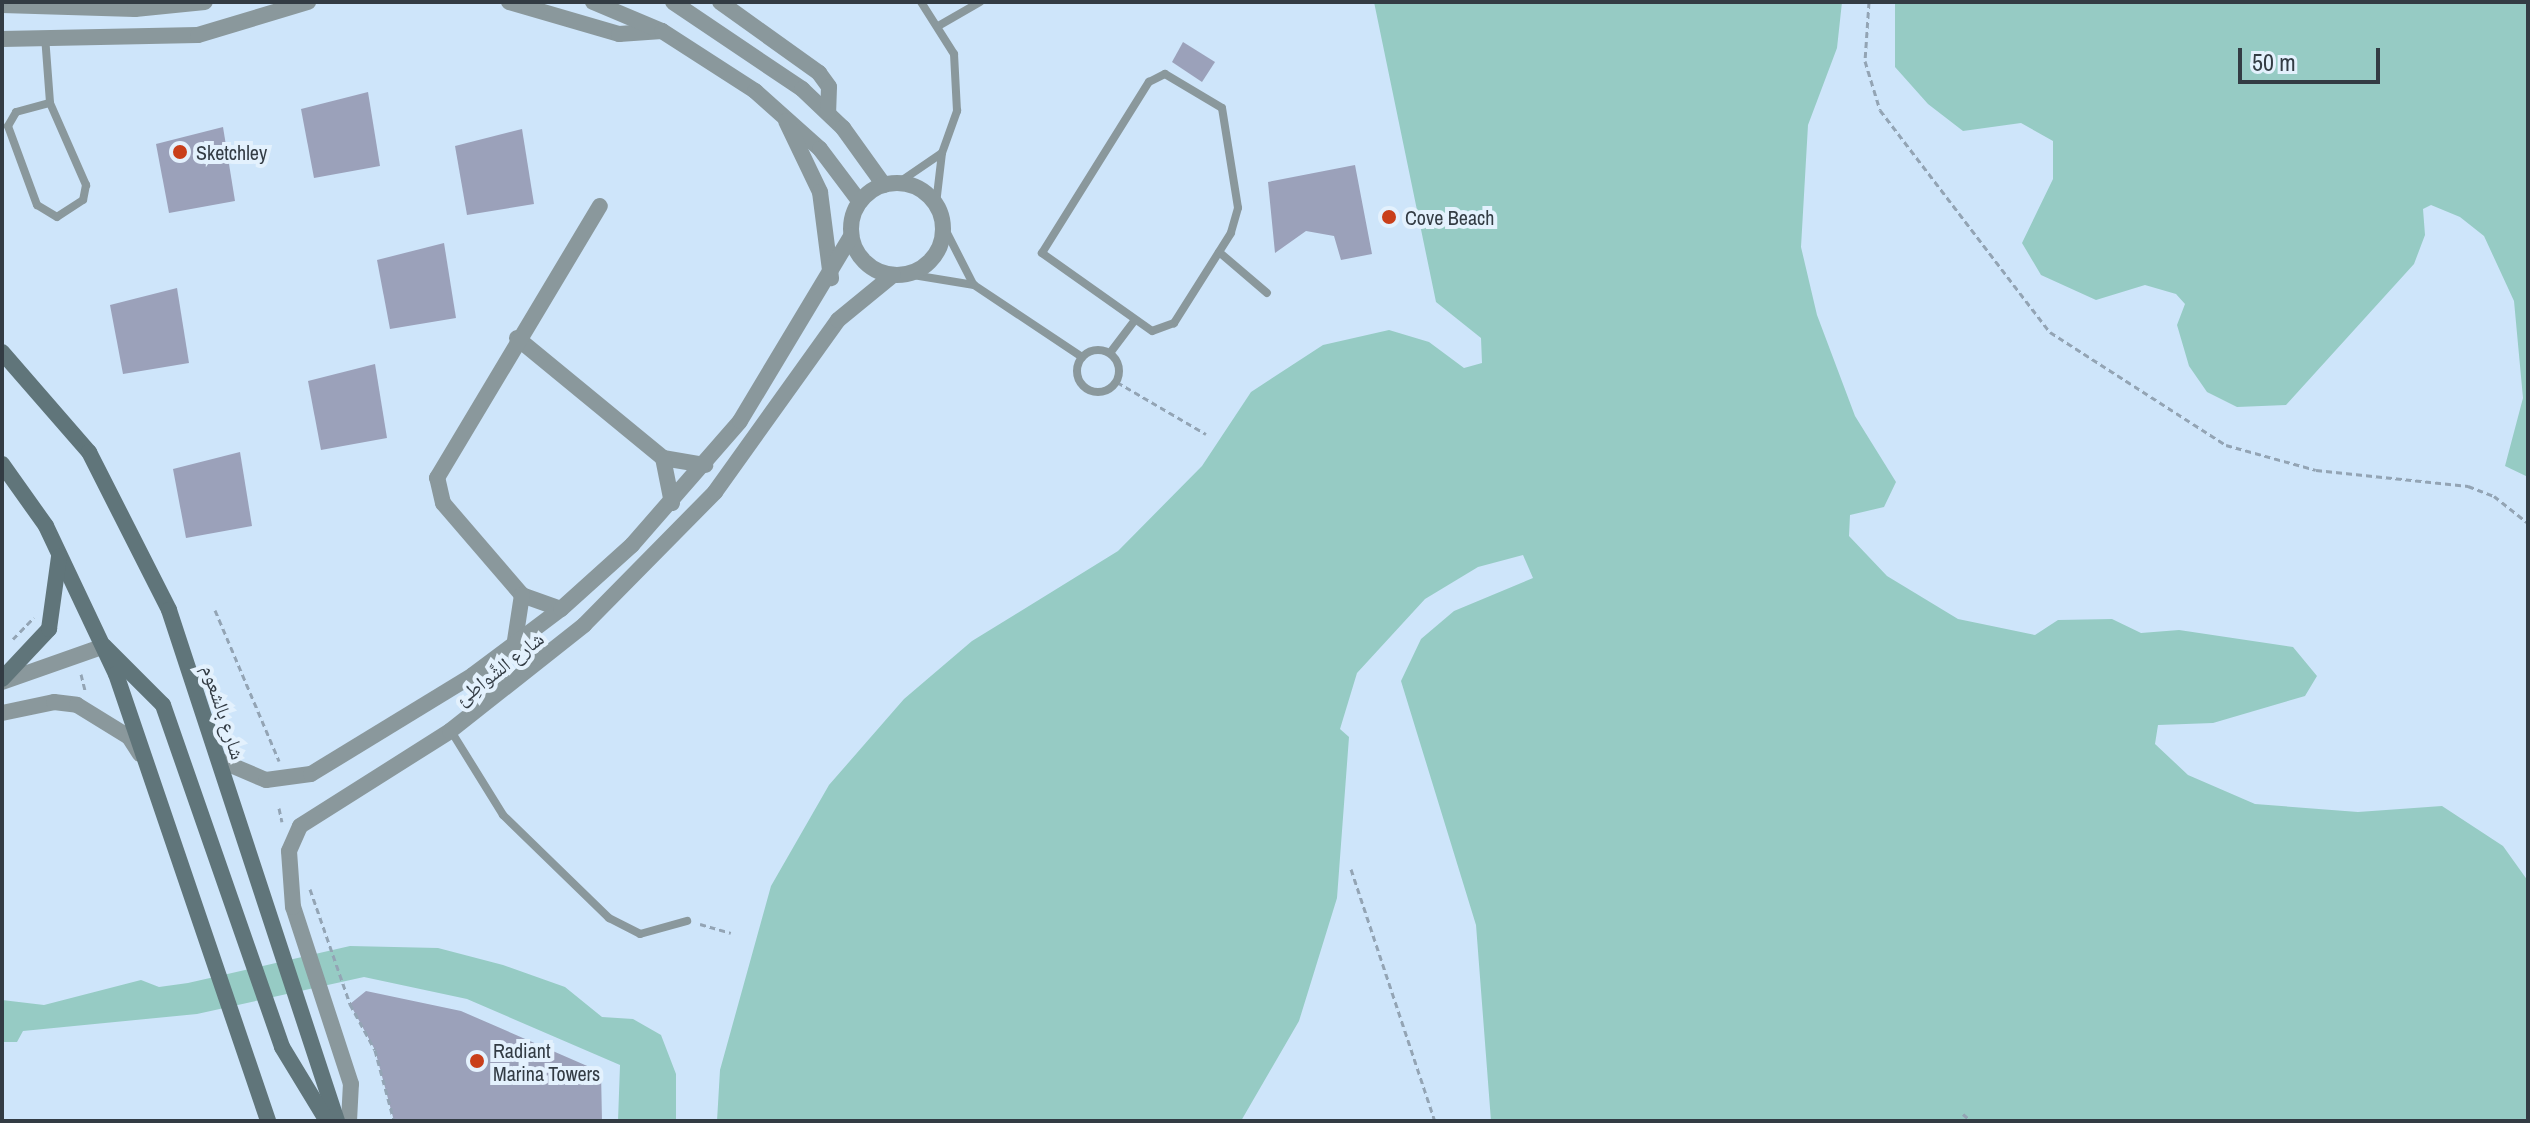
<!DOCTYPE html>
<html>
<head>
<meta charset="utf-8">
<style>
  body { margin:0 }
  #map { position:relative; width:2530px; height:1123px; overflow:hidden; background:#cee5fa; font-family:"Archivo Narrow","Noto Naskh Arabic",sans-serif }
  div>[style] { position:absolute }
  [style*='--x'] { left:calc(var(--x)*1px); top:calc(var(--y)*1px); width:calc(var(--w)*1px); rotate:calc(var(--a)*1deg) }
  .water>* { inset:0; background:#96cbc4 }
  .building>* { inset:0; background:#9ba1ba }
  .path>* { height:3px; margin-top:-1.5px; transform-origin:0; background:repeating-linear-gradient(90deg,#93a4b4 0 6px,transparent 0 10px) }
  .service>* { height:8px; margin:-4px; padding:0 4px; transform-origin:4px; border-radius:4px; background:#8a989c }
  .service>.ring { margin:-4px; padding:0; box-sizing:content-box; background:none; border:8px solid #8a989c; border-radius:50% }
  .minor>* { height:16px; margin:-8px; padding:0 8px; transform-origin:8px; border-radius:8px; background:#8a989c }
  .minor>.ring { margin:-8px; padding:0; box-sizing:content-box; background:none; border:16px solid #8a989c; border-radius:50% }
  .secondary>* { height:16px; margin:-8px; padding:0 8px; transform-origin:8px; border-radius:8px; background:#60757a }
  .dots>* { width:22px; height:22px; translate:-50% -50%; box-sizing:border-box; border:4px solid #e3f1fd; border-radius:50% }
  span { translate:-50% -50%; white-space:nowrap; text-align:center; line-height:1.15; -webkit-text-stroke:8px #e3f1fd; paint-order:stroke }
  .poi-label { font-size:20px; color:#333c44 }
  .left { translate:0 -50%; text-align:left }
  .street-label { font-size:20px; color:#333c44 }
  .frame { position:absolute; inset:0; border:4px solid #333c44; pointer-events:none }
  .scale { position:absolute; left:2238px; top:48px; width:142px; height:36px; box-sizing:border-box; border:4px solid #333c44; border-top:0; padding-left:10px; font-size:24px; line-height:28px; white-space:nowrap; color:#333c44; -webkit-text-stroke:6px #e3f1fd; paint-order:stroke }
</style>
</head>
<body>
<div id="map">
  <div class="water">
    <i style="clip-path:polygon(1374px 2px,1842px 2px,1837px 48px,1808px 125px,1801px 247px,1817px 315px,1855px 416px,1896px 482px,1884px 507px,1850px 515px,1849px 536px,1887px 576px,1958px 619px,2035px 635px,2058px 620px,2112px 619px,2141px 633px,2179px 630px,2293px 647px,2317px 676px,2305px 696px,2213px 723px,2158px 725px,2155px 744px,2188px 775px,2255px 804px,2358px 812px,2442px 806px,2503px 846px,2528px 881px,2528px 1121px,1491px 1121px,1476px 925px,1401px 681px,1421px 639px,1454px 611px,1533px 578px,1523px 555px,1478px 567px,1425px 599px,1357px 673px,1340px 729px,1349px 737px,1337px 898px,1299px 1021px,1241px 1121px,717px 1121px,720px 1070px,771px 886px,829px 785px,904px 699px,972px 641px,1118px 551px,1202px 466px,1251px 392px,1323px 345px,1389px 330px,1429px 342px,1464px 368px,1482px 363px,1481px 338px,1436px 302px)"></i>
    <i style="clip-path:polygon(1895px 2px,2528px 2px,2528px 477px,2505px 466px,2523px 398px,2514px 301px,2484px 236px,2460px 217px,2431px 205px,2423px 209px,2425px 235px,2414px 264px,2286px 405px,2237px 407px,2207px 392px,2189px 366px,2177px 325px,2185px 304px,2176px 294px,2145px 285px,2096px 300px,2041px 275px,2022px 243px,2053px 179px,2053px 141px,2021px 123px,1963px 131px,1928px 104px,1895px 67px)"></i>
    <i style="clip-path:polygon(350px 946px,438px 948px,503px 965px,565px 987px,602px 1017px,633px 1019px,661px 1035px,676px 1074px,676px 1121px,618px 1121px,620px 1065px,467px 999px,364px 977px,197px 1014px,23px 1031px,17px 1042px,2px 1042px,2px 1000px,44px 1005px,141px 980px,159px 987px,188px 983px)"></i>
  </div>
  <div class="building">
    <i style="clip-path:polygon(1183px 42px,1215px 62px,1202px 82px,1172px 62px)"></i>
    <i style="clip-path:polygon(368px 92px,380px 166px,314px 178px,301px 109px)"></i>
    <i style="clip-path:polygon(223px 127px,235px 201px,169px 213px,156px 144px)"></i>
    <i style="clip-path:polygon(522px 129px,534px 204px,467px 215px,455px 146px)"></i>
    <i style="clip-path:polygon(1355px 165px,1372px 254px,1341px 260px,1334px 236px,1306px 231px,1275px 253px,1268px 182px)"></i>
    <i style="clip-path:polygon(444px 243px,456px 318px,390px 329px,377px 260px)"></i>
    <i style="clip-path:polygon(177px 288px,189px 363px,123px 374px,110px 305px)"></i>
    <i style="clip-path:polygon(375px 364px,387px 438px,321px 450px,308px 381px)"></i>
    <i style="clip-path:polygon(240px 452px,252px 526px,186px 538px,173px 469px)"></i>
    <i style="clip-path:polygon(366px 991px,461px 1011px,601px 1072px,602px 1121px,394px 1121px,375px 1050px,350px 1004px)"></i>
  </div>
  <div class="path">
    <i style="--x:1869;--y:2;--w:59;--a:93.9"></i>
    <i style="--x:1865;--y:61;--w:51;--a:73"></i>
    <i style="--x:1880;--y:110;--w:280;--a:52.6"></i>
    <i style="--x:2050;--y:332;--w:209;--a:32.7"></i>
    <i style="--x:2226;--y:445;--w:93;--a:15.5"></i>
    <i style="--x:2316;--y:470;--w:153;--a:6"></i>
    <i style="--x:2468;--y:486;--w:28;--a:21"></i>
    <i style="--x:2494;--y:496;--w:43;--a:38.5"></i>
    <i style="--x:1117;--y:382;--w:103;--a:30.3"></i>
    <i style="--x:215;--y:610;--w:164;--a:67"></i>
    <i style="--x:13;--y:639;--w:30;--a:-46"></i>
    <i style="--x:81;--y:674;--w:16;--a:76"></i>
    <i style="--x:279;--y:808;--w:14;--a:78"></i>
    <i style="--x:1351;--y:869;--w:266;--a:71.6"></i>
    <i style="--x:310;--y:889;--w:122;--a:70.8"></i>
    <i style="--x:350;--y:1004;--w:52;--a:61.5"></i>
    <i style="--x:375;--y:1050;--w:73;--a:75"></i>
    <i style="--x:700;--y:924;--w:32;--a:16"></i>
    <i style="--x:1963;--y:1114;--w:11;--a:41"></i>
  </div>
  <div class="service">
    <i style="--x:940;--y:25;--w:46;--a:-29.9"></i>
    <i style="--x:45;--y:36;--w:67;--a:85.7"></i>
    <i style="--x:50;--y:103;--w:90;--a:66.3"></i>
    <i style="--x:86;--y:185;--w:15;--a:101"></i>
    <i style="--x:83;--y:200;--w:31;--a:147"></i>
    <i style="--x:57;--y:217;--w:23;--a:-149"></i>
    <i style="--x:37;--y:205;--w:84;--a:-110.2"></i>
    <i style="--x:8;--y:126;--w:16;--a:-60"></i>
    <i style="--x:16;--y:112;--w:35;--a:-15"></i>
    <i style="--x:1165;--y:74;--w:66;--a:30.8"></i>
    <i style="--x:1222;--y:108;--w:101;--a:80.9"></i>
    <i style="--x:1238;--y:208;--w:26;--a:106"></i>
    <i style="--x:1231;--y:233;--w:107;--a:122.3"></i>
    <i style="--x:1174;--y:323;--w:23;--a:160"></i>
    <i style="--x:1152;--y:331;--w:135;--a:-144.7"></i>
    <i style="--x:1042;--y:253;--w:202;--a:-58"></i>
    <i style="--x:1149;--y:82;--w:18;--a:-27"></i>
    <i style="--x:898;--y:183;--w:53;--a:-34.3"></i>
    <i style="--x:942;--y:153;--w:45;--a:-70.3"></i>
    <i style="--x:957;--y:111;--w:57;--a:-93"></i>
    <i style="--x:954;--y:54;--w:62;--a:-122.4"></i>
    <i style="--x:936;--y:204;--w:51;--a:-83.3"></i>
    <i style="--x:943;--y:225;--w:66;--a:63"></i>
    <i style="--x:1219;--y:252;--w:63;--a:40.5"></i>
    <i style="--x:907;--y:274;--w:68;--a:9.3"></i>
    <i style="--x:974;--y:285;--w:130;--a:33.7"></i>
    <i class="ring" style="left:1077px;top:350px;width:34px;height:34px"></i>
    <i style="--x:1110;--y:353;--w:40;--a:-53"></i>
    <i style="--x:451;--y:731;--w:99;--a:58.2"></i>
    <i style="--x:503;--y:815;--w:148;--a:44.2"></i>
    <i style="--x:609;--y:918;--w:35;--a:27"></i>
    <i style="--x:640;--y:934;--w:49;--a:-15.5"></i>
  </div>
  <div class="minor">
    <i style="--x:509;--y:2;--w:115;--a:16.2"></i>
    <i style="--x:619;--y:34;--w:43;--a:-4"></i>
    <i style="--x:593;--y:2;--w:75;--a:22.8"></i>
    <i style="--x:662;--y:31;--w:111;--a:32.8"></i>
    <i style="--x:755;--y:91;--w:87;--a:41.7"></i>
    <i style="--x:820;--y:149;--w:66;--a:53"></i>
    <i style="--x:673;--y:2;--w:156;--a:34"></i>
    <i style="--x:802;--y:89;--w:57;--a:43.6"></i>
    <i style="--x:843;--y:128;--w:70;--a:54.3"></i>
    <i style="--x:720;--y:2;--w:122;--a:35.6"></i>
    <i style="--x:819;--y:73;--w:17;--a:54"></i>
    <i style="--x:829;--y:87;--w:25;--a:92"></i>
    <i style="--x:2;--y:5;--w:133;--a:1.7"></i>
    <i style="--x:135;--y:9;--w:70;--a:-5.7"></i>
    <i style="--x:2;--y:39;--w:196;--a:-1.2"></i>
    <i style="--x:198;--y:35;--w:115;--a:-16.7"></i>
    <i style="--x:786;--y:121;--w:79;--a:64.4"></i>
    <i style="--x:820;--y:192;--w:87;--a:82.7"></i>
    <i class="ring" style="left:851px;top:183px;width:76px;height:76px"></i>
    <i style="--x:517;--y:338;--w:189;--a:39.4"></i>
    <i style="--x:663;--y:458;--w:43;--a:9.5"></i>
    <i style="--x:663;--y:458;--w:46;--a:78.7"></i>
    <i style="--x:561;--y:609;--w:41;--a:-160.3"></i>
    <i style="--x:522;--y:595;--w:121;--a:-130.7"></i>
    <i style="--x:443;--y:503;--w:26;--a:-103"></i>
    <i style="--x:437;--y:478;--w:317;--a:-59.1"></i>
    <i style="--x:514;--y:647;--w:53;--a:-81.3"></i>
    <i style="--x:2;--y:682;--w:108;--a:-19.4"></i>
    <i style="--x:2;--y:713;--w:53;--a:-11.9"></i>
    <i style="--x:54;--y:702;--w:23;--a:7"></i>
    <i style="--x:77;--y:705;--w:61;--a:31.6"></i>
    <i style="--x:129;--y:737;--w:20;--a:57"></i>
    <i style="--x:219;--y:760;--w:51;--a:23.1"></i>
    <i style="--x:266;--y:780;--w:45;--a:-7.6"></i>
    <i style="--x:311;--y:774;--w:190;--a:-31.4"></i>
    <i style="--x:473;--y:675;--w:110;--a:-36.9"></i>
    <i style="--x:561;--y:609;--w:96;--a:-42"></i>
    <i style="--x:632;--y:545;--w:164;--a:-48.9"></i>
    <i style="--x:740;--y:421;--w:216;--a:-59"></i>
    <i style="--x:349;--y:1121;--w:37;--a:-87"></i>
    <i style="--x:351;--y:1084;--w:186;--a:-108.1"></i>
    <i style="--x:293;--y:907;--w:56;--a:-94.1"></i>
    <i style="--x:289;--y:851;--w:27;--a:-66"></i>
    <i style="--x:300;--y:826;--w:178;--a:-32.3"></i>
    <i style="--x:450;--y:731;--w:171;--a:-38.3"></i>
    <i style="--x:584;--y:625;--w:187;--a:-45.4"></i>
    <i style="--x:715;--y:492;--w:211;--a:-54.4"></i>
    <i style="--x:838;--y:320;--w:71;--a:-39.3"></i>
  </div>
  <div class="secondary">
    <i style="--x:2;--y:352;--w:133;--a:49"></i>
    <i style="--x:89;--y:452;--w:177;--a:63.1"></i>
    <i style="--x:169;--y:610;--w:538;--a:71.8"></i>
    <i style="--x:2;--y:464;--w:76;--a:54.6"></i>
    <i style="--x:46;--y:526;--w:164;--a:64.7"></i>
    <i style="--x:116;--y:674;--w:472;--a:71.2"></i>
    <i style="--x:104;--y:646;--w:83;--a:45"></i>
    <i style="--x:163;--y:705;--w:362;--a:70.8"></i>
    <i style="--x:282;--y:1047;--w:87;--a:58.7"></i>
    <i style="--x:2;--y:679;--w:69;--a:-46.8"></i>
    <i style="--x:49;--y:629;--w:73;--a:-82.1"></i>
  </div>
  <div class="dots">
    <i style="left:180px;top:152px;background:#c93f1a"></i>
    <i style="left:1389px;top:217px;background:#c93f1a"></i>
    <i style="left:477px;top:1061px;background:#c93f1a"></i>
  </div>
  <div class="poi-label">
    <span class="left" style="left:196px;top:152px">Sketchley</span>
    <span class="left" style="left:1405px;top:217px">Cove Beach</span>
    <span class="left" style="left:493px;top:1062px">Radiant<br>Marina Towers</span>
  </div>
  <div class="street-label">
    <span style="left:499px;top:668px;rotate:-38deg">شارع الشَّواطِئ</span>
    <span style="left:224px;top:712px;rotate:72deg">شارع بالشعوم</span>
  </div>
  <div class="frame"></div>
  <div class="scale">50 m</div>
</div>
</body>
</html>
